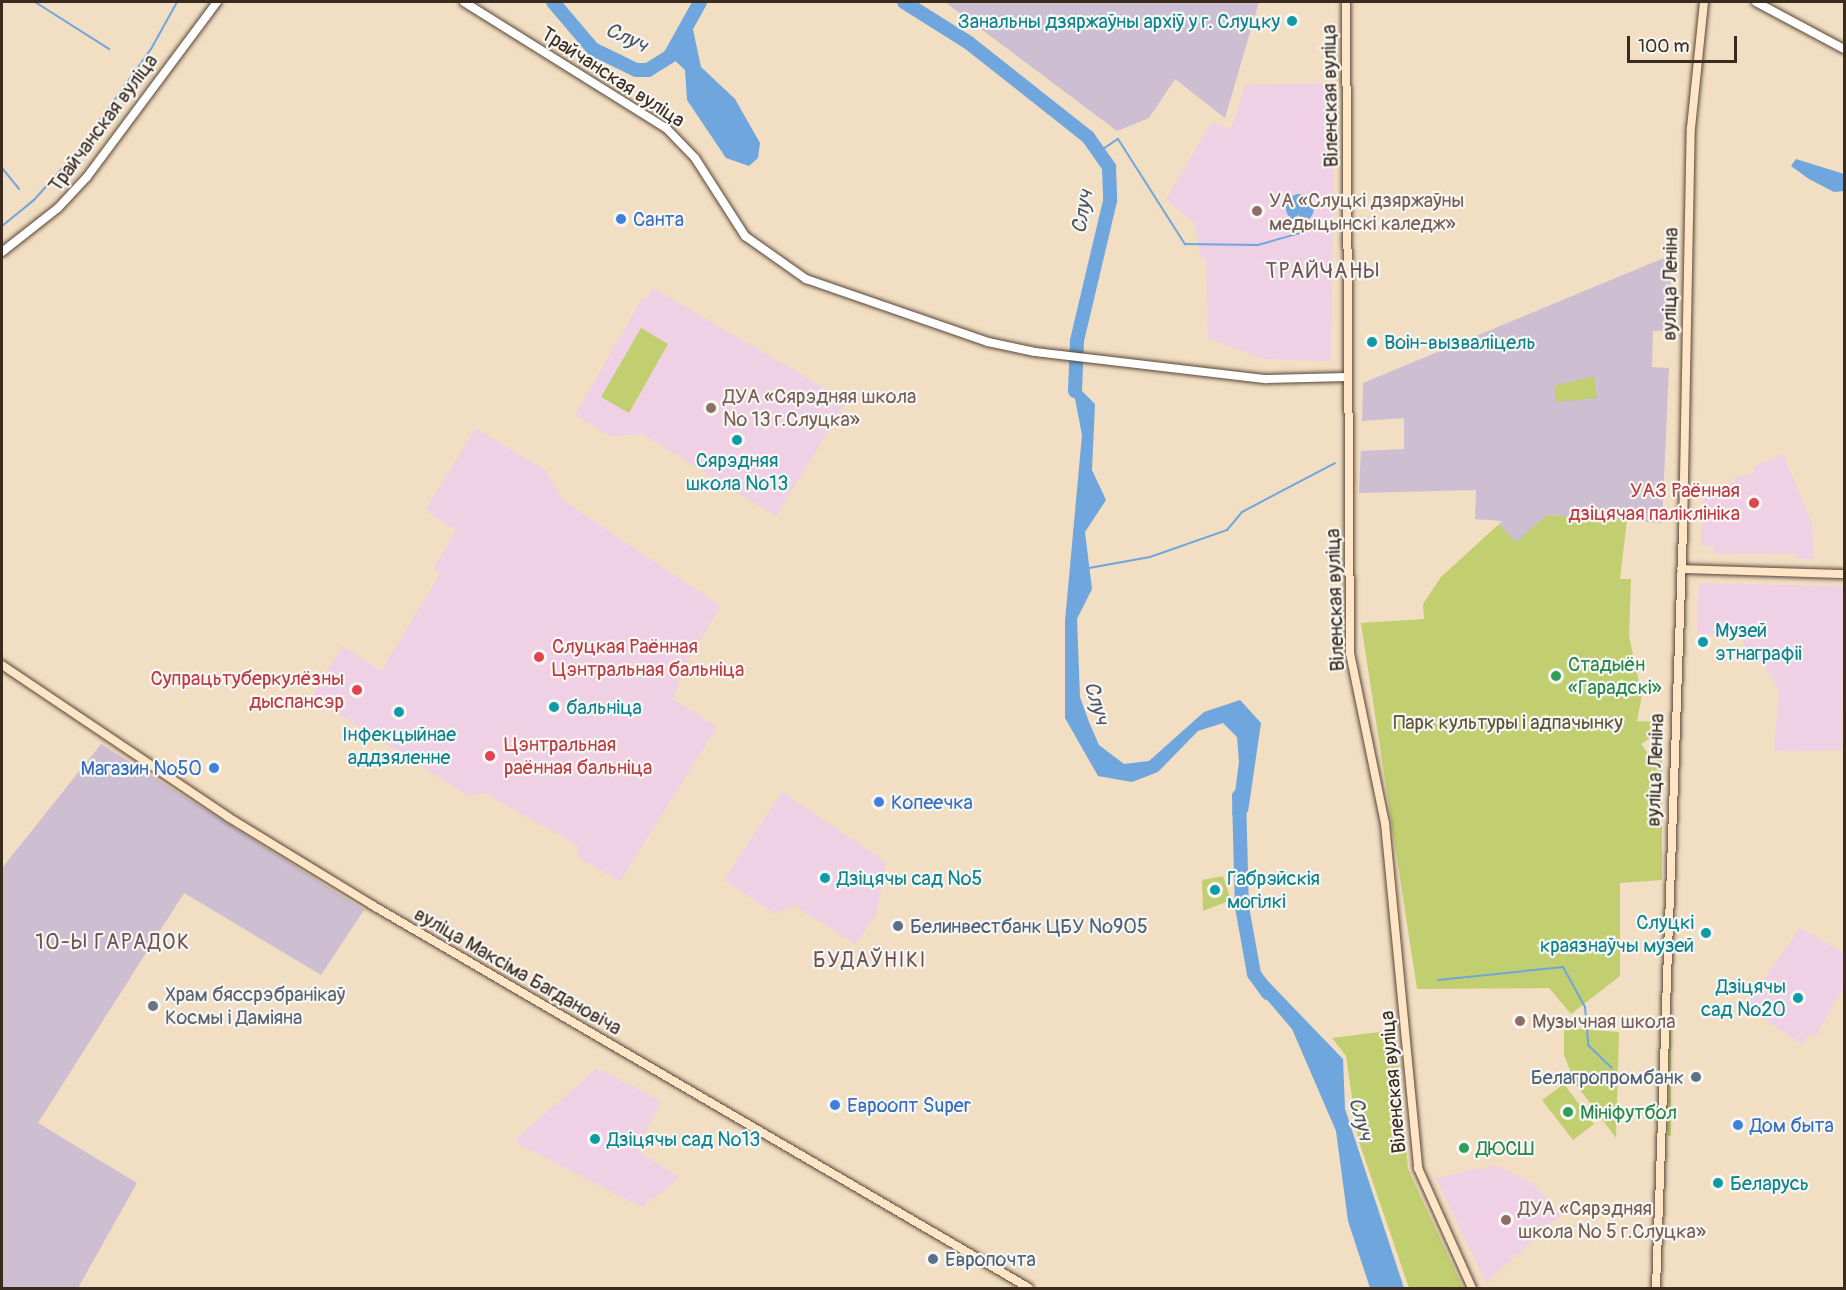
<!DOCTYPE html>
<html>
<head>
<meta charset="utf-8">
<style>
  body { margin:0 }
  #map { position:relative; width:1846px; height:1290px; overflow:hidden; background:#f2dec2; font-family:Pangolin,sans-serif }
  div>[style] { position:absolute }
  [style*='--x'] { left:calc(var(--x)*1px); top:calc(var(--y)*1px); width:calc(var(--w)*1px); rotate:calc(var(--a)*1deg) }
  .built>* { inset:0; background:#f0d0e5 }
  .industrial>* { inset:0; background:#cebed2 }
  .green>* { inset:0; background:#c2cf70 }
  .water>* { inset:0; background:#6ea6dd }
  .round { border-radius:50% }
  .stream>* { height:2px; margin:-1px; padding:0 1px; transform-origin:1px; border-radius:1px; background:#6ea6dd }
  .river>* { height:14px; margin:-7px; padding:0 7px; transform-origin:7px; border-radius:7px; background:#6ea6dd }
  .roads { filter:drop-shadow(0 0 2px #564537) drop-shadow(0 0 2px #564537) }
  .tertiary>* { height:8px; margin:-4px; padding:0 4px; transform-origin:4px; border-radius:4px; background:#fff }
  .secondary>* { height:8px; margin:-4px; padding:0 4px; transform-origin:4px; border-radius:4px; background:#fde5c5 }
  .dots>* { width:16px; height:16px; translate:-50% -50%; box-sizing:border-box; border:3px solid #f6f6f2; border-radius:50% }
  span { translate:-50% -50%; white-space:nowrap; text-align:center; line-height:1.15; -webkit-text-stroke:4.5px #f6f6f2; paint-order:stroke }
  .culture-label { font-size:20px; color:#0d838f }
  .right { translate:-100% -50%; text-align:right }
  .left { translate:0 -50%; text-align:left }
  .street-label { font-size:20px; color:#3b2a1e }
  .education-label { font-size:20px; color:#785e54 }
  .shop-label { font-size:20px; color:#366cbe }
  .health-label { font-size:20px; color:#be3a42 }
  .leisure-label { font-size:20px; color:#27864d }
  .park-label { font-size:20px; color:#5d5332 }
  .service-label { font-size:20px; color:#4e5e75 }
  .worship-label { font-size:20px; color:#5b616d }
  .water-label { font-size:21px; color:#4d5561; font-style:italic }
  .neighbourhood-label { font-size:21px; color:#6d5255; letter-spacing:1.5px }
  .frame { position:absolute; inset:0; border:3px solid #3b2a1e; pointer-events:none }
  .scale { position:absolute; left:1627px; top:36px; width:110px; height:27px; box-sizing:border-box; border:3px solid #3b2a1e; border-top:0; padding-left:8px; font-size:18px; line-height:21px; white-space:nowrap; color:#3b2a1e; -webkit-text-stroke:4px #f6f6f2; paint-order:stroke }
</style>
</head>
<body>
<div id="map">
  <div class="built">
    <i style="clip-path:polygon(1335px 83px,1331px 361px,1264px 359px,1208px 338px,1206px 258px,1200px 257px,1195px 223px,1166px 199px,1212px 122px,1231px 129px,1245px 85px)"></i>
    <i style="clip-path:polygon(653px 288px,847px 401px,776px 516px,642px 434px,609px 436px,575px 415px,643px 297px,647px 299px)"></i>
    <i style="clip-path:polygon(476px 428px,546px 471px,563px 500px,721px 606px,683px 668px,673px 699px,717px 727px,620px 881px,579px 858px,577px 845px,484px 793px,469px 796px,311px 697px,342px 646px,381px 671px,440px 574px,434px 568px,456px 530px,425px 510px)"></i>
    <i style="clip-path:polygon(1783px 454px,1812px 523px,1814px 559px,1798px 559px,1797px 554px,1714px 554px,1714px 546px,1701px 546px,1703px 486px,1735px 483px,1735px 477px,1754px 473px,1754px 467px)"></i>
    <i style="clip-path:polygon(1699px 583px,1844px 586px,1842px 750px,1774px 751px,1779px 692px,1764px 664px,1743px 652px,1743px 635px,1697px 634px)"></i>
    <i style="clip-path:polygon(782px 792px,886px 862px,876px 915px,855px 944px,794px 905px,775px 914px,724px 880px)"></i>
    <i style="clip-path:polygon(1800px 928px,1844px 953px,1844px 987px,1815px 1037px,1809px 1034px,1803px 1045px,1745px 1007px)"></i>
    <i style="clip-path:polygon(597px 1068px,661px 1101px,637px 1150px,680px 1178px,642px 1207px,518px 1144px,517px 1138px)"></i>
    <i style="clip-path:polygon(1495px 1165px,1532px 1183px,1561px 1215px,1486px 1283px,1436px 1178px)"></i>
  </div>
  <div class="industrial">
    <i style="clip-path:polygon(945px 2px,1259px 2px,1225px 118px,1175px 79px,1149px 118px,1117px 131px)"></i>
    <i style="clip-path:polygon(1671px 255px,1670px 331px,1653px 331px,1652px 367px,1669px 368px,1662px 523px,1547px 515px,1516px 543px,1499px 524px,1502px 521px,1475px 519px,1476px 490px,1359px 493px,1361px 451px,1404px 449px,1404px 418px,1362px 421px,1363px 383px)"></i>
    <i style="clip-path:polygon(101px 744px,364px 910px,321px 975px,184px 893px,38px 1123px,137px 1183px,78px 1288px,2px 1288px,2px 868px)"></i>
  </div>
  <div class="green">
    <i style="clip-path:polygon(641px 328px,668px 344px,629px 413px,601px 397px)"></i>
    <i style="clip-path:polygon(1594px 376px,1597px 398px,1556px 402px,1554px 386px)"></i>
    <i style="clip-path:polygon(1547px 515px,1627px 520px,1620px 579px,1631px 579px,1629px 636px,1642px 695px,1637px 721px,1660px 722px,1659px 733px,1641px 744px,1651px 758px,1662px 760px,1662px 880px,1620px 883px,1620px 976px,1571px 1014px,1549px 988px,1417px 989px,1361px 623px,1424px 619px,1423px 604px,1441px 577px,1499px 524px,1516px 542px)"></i>
    <i style="clip-path:polygon(1223px 876px,1231px 900px,1203px 911px,1202px 880px)"></i>
    <i style="clip-path:polygon(1671px 980px,1671px 1136px,1668px 1136px)"></i>
    <i style="clip-path:polygon(1564px 1028px,1619px 1032px,1616px 1138px,1575px 1083px,1564px 1055px)"></i>
    <i style="clip-path:polygon(1395px 1030px,1408px 1169px,1463px 1288px,1409px 1288px,1358px 1139px,1346px 1056px,1332px 1038px)"></i>
    <i style="clip-path:polygon(1564px 1084px,1594px 1124px,1573px 1140px,1542px 1100px)"></i>
  </div>
  <div class="water">
    <i style="clip-path:polygon(691px 20px,701px 67px,735px 99px,760px 143px,758px 158px,749px 166px,726px 158px,687px 100px,685px 70px,670px 56px)"></i>
    <i style="clip-path:polygon(1796px 159px,1844px 174px,1844px 191px,1834px 192px,1809px 179px,1791px 166px)"></i>
    <i class="round" style="left:1286px;top:194px;width:28px;height:28px"></i>
    <i style="clip-path:polygon(1079px 372px,1081px 390px,1095px 404px,1092px 470px,1106px 500px,1085px 532px,1092px 589px,1077px 619px,1080px 697px,1089px 722px,1099px 745px,1124px 764px,1149px 761px,1204px 712px,1240px 700px,1261px 723px,1248px 812px,1232px 815px,1239px 762px,1237px 737px,1223px 723px,1198px 731px,1158px 772px,1132px 782px,1098px 776px,1065px 718px,1065px 621px,1082px 435px,1070px 373px)"></i>
    <i style="clip-path:polygon(1263px 976px,1343px 1059px,1345px 1109px,1404px 1288px,1370px 1288px,1348px 1221px,1336px 1131px,1292px 1029px,1252px 982px)"></i>
  </div>
  <div class="stream">
    <i style="--x:35;--y:2;--w:88;--a:32.4"></i>
    <i style="--x:1100;--y:151;--w:22;--a:-34"></i>
    <i style="--x:1118;--y:139;--w:125;--a:57.5"></i>
    <i style="--x:1185;--y:244;--w:73;--a:0.8"></i>
    <i style="--x:1258;--y:245;--w:58;--a:-15.9"></i>
    <i style="--x:2;--y:168;--w:27;--a:51"></i>
    <i style="--x:2;--y:226;--w:41;--a:-39.1"></i>
    <i style="--x:34;--y:200;--w:71;--a:-48.4"></i>
    <i style="--x:81;--y:147;--w:120;--a:-54.5"></i>
    <i style="--x:151;--y:49;--w:54;--a:-61"></i>
    <i style="--x:1323;--y:229;--w:6;--a:0"></i>
    <i style="--x:1089;--y:568;--w:62;--a:-10.2"></i>
    <i style="--x:1150;--y:557;--w:82;--a:-19.3"></i>
    <i style="--x:1227;--y:530;--w:23;--a:-50"></i>
    <i style="--x:1242;--y:512;--w:105;--a:-27.8"></i>
    <i style="--x:1438;--y:980;--w:126;--a:-5.9"></i>
    <i style="--x:1563;--y:967;--w:46;--a:61.2"></i>
    <i style="--x:1585;--y:1007;--w:38;--a:85"></i>
    <i style="--x:1588;--y:1045;--w:33;--a:44"></i>
  </div>
  <div class="river">
    <i style="--x:553;--y:2;--w:62;--a:49.6"></i>
    <i style="--x:593;--y:49;--w:48;--a:26"></i>
    <i style="--x:636;--y:70;--w:12;--a:0"></i>
    <i style="--x:648;--y:70;--w:26;--a:-32"></i>
    <i style="--x:670;--y:56;--w:62;--a:-60.9"></i>
    <i style="--x:904;--y:2;--w:77;--a:32.2"></i>
    <i style="--x:969;--y:43;--w:152;--a:38.3"></i>
    <i style="--x:1088;--y:137;--w:37;--a:55"></i>
    <i style="--x:1109;--y:167;--w:34;--a:88"></i>
    <i style="--x:1110;--y:201;--w:144;--a:103.3"></i>
    <i style="--x:1077;--y:341;--w:50;--a:92.3"></i>
    <i style="--x:1239;--y:796;--w:111;--a:88.5"></i>
    <i style="--x:1242;--y:907;--w:68;--a:79.8"></i>
    <i style="--x:1254;--y:974;--w:24;--a:54"></i>
  </div>
  <div class="roads">
    <div class="tertiary">
      <i style="--x:464;--y:2;--w:239;--a:32"></i>
      <i style="--x:667;--y:129;--w:40;--a:46"></i>
      <i style="--x:695;--y:158;--w:93;--a:57.3"></i>
      <i style="--x:745;--y:236;--w:75;--a:35.2"></i>
      <i style="--x:806;--y:279;--w:193;--a:19.1"></i>
      <i style="--x:988;--y:342;--w:48;--a:12"></i>
      <i style="--x:1035;--y:352;--w:233;--a:6.7"></i>
      <i style="--x:1266;--y:379;--w:81;--a:-1.4"></i>
      <i style="--x:1756;--y:2;--w:100;--a:28.1"></i>
      <i style="--x:2;--y:252;--w:71;--a:-38.2"></i>
      <i style="--x:58;--y:208;--w:42;--a:-46.9"></i>
      <i style="--x:87;--y:177;--w:218;--a:-53.4"></i>
    </div>
    <div class="secondary">
      <i style="--x:1346;--y:2;--w:651;--a:89.65"></i>
      <i style="--x:1350;--y:653;--w:174;--a:78.4"></i>
      <i style="--x:1385;--y:823;--w:347;--a:84.5"></i>
      <i style="--x:1418;--y:1168;--w:132;--a:65.8"></i>
      <i style="--x:1681;--y:569;--w:163;--a:1.8"></i>
      <i style="--x:2;--y:665;--w:272;--a:33.9"></i>
      <i style="--x:228;--y:817;--w:169;--a:31.4"></i>
      <i style="--x:372;--y:905;--w:760;--a:30.24"></i>
      <i style="--x:1656;--y:1288;--w:758;--a:-87.96"></i>
      <i style="--x:1683;--y:530;--w:402;--a:-88.9"></i>
      <i style="--x:1691;--y:128;--w:127;--a:-84.1"></i>
    </div>
  </div>
  <div class="dots">
    <i style="left:1292px;top:21px;background:#0f9aa8"></i>
    <i style="left:1257px;top:211px;background:#8d6e63"></i>
    <i style="left:621px;top:219px;background:#3f7fe0"></i>
    <i style="left:1372px;top:342px;background:#0f9aa8"></i>
    <i style="left:711px;top:408px;background:#8d6e63"></i>
    <i style="left:737px;top:440px;background:#0f9aa8"></i>
    <i style="left:1754px;top:503px;background:#e0444e"></i>
    <i style="left:1703px;top:642px;background:#0f9aa8"></i>
    <i style="left:539px;top:657px;background:#e0444e"></i>
    <i style="left:1556px;top:676px;background:#2e9e5b"></i>
    <i style="left:357px;top:690px;background:#e0444e"></i>
    <i style="left:554px;top:707px;background:#0f9aa8"></i>
    <i style="left:399px;top:712px;background:#0f9aa8"></i>
    <i style="left:490px;top:756px;background:#e0444e"></i>
    <i style="left:214px;top:768px;background:#3f7fe0"></i>
    <i style="left:879px;top:802px;background:#3f7fe0"></i>
    <i style="left:825px;top:878px;background:#0f9aa8"></i>
    <i style="left:1215px;top:890px;background:#0f9aa8"></i>
    <i style="left:898px;top:926px;background:#5c6f8a"></i>
    <i style="left:1706px;top:933px;background:#0f9aa8"></i>
    <i style="left:1798px;top:998px;background:#0f9aa8"></i>
    <i style="left:153px;top:1006px;background:#6b7280"></i>
    <i style="left:1520px;top:1021px;background:#8d6e63"></i>
    <i style="left:1696px;top:1077px;background:#5c6f8a"></i>
    <i style="left:835px;top:1105px;background:#3f7fe0"></i>
    <i style="left:1568px;top:1112px;background:#2e9e5b"></i>
    <i style="left:1738px;top:1125px;background:#3f7fe0"></i>
    <i style="left:595px;top:1139px;background:#0f9aa8"></i>
    <i style="left:1464px;top:1148px;background:#2e9e5b"></i>
    <i style="left:1718px;top:1183px;background:#0f9aa8"></i>
    <i style="left:1506px;top:1220px;background:#8d6e63"></i>
    <i style="left:933px;top:1259px;background:#5c6f8a"></i>
  </div>
  <div class="culture-label">
    <span class="right" style="left:1280px;top:21px">Занальны дзяржаўны архіў у г. Слуцку</span>
    <span class="left" style="left:1384px;top:342px">Воін-вызваліцель</span>
    <span style="left:737px;top:472px">Сярэдняя<br>школа №13</span>
    <span class="left" style="left:1715px;top:642px">Музей<br>этнаграфіі</span>
    <span class="left" style="left:566px;top:707px">бальніца</span>
    <span style="left:399px;top:746px">Інфекцыйнае<br>аддзяленне</span>
    <span class="left" style="left:837px;top:878px">Дзіцячы сад №5</span>
    <span class="left" style="left:1227px;top:890px">Габрэйскія<br>могілкі</span>
    <span class="right" style="left:1694px;top:934px">Слуцкі<br>краязнаўчы музей</span>
    <span class="right" style="left:1786px;top:998px">Дзіцячы<br>сад №20</span>
    <span class="left" style="left:607px;top:1139px">Дзіцячы сад №13</span>
    <span class="left" style="left:1730px;top:1183px">Беларусь</span>
  </div>
  <div class="street-label">
    <span style="left:613px;top:77px;rotate:33deg">Трайчанская вуліца</span>
    <span style="left:1330px;top:96px;rotate:-91deg">Віленская вуліца</span>
    <span style="left:103px;top:123px;rotate:-53deg">Трайчанская вуліца</span>
    <span style="left:1670px;top:284px;rotate:-89deg">вуліца Леніна</span>
    <span style="left:1335px;top:600px;rotate:-92deg">Віленская вуліца</span>
    <span style="left:1655px;top:770px;rotate:-88deg">вуліца Леніна</span>
    <span style="left:518px;top:971px;rotate:30deg">вуліца Максіма Багдановіча</span>
    <span style="left:1393px;top:1082px;rotate:-95deg">Віленская вуліца</span>
  </div>
  <div class="education-label">
    <span class="left" style="left:1269px;top:212px">УА «Слуцкі дзяржаўны<br>медыцынскі каледж»</span>
    <span class="left" style="left:723px;top:408px">ДУА «Сярэдняя школа<br>№ 13 г.Слуцка»</span>
    <span class="left" style="left:1532px;top:1021px">Музычная школа</span>
    <span class="left" style="left:1518px;top:1220px">ДУА «Сярэдняя<br>школа № 5 г.Слуцка»</span>
  </div>
  <div class="shop-label">
    <span class="left" style="left:633px;top:219px">Санта</span>
    <span class="right" style="left:202px;top:768px">Магазин №50</span>
    <span class="left" style="left:891px;top:802px">Копеечка</span>
    <span class="left" style="left:847px;top:1105px">Евроопт Super</span>
    <span class="left" style="left:1750px;top:1125px">Дом быта</span>
  </div>
  <div class="health-label">
    <span class="right" style="left:1740px;top:502px">УАЗ Раённая<br>дзіцячая паліклініка</span>
    <span class="left" style="left:552px;top:658px">Слуцкая Раённая<br>Цэнтральная бальніца</span>
    <span class="right" style="left:344px;top:690px">Супрацьтуберкулёзны<br>дыспансэр</span>
    <span class="left" style="left:504px;top:756px">Цэнтральная<br>раённая бальніца</span>
  </div>
  <div class="leisure-label">
    <span class="left" style="left:1568px;top:676px">Стадыён<br>«Гарадскі»</span>
    <span class="left" style="left:1580px;top:1112px">Мініфутбол</span>
    <span class="left" style="left:1476px;top:1148px">ДЮСШ</span>
  </div>
  <div class="park-label">
    <span style="left:1508px;top:722px">Парк культуры і адпачынку</span>
  </div>
  <div class="service-label">
    <span class="left" style="left:910px;top:926px">Белинвестбанк ЦБУ №905</span>
    <span class="right" style="left:1684px;top:1077px">Белагропромбанк</span>
    <span class="left" style="left:945px;top:1259px">Европочта</span>
  </div>
  <div class="worship-label">
    <span class="left" style="left:165px;top:1006px">Храм бяссрэбранікаў<br>Космы і Даміяна</span>
  </div>
  <div class="water-label">
    <span style="left:626px;top:38px;rotate:25deg">Случ</span>
    <span style="left:1083px;top:212px;rotate:-80deg">Случ</span>
    <span style="left:1096px;top:703px;rotate:74deg">Случ</span>
    <span style="left:1360px;top:1119px;rotate:75deg">Случ</span>
  </div>
  <div class="neighbourhood-label">
    <span style="left:1323px;top:272px">ТРАЙЧАНЫ</span>
    <span style="left:113px;top:943px">10-Ы ГАРАДОК</span>
    <span style="left:870px;top:961px">БУДАЎНІКІ</span>
  </div>
  <div class="frame"></div>
  <div class="scale">100 m</div>
</div>
</body>
</html>
